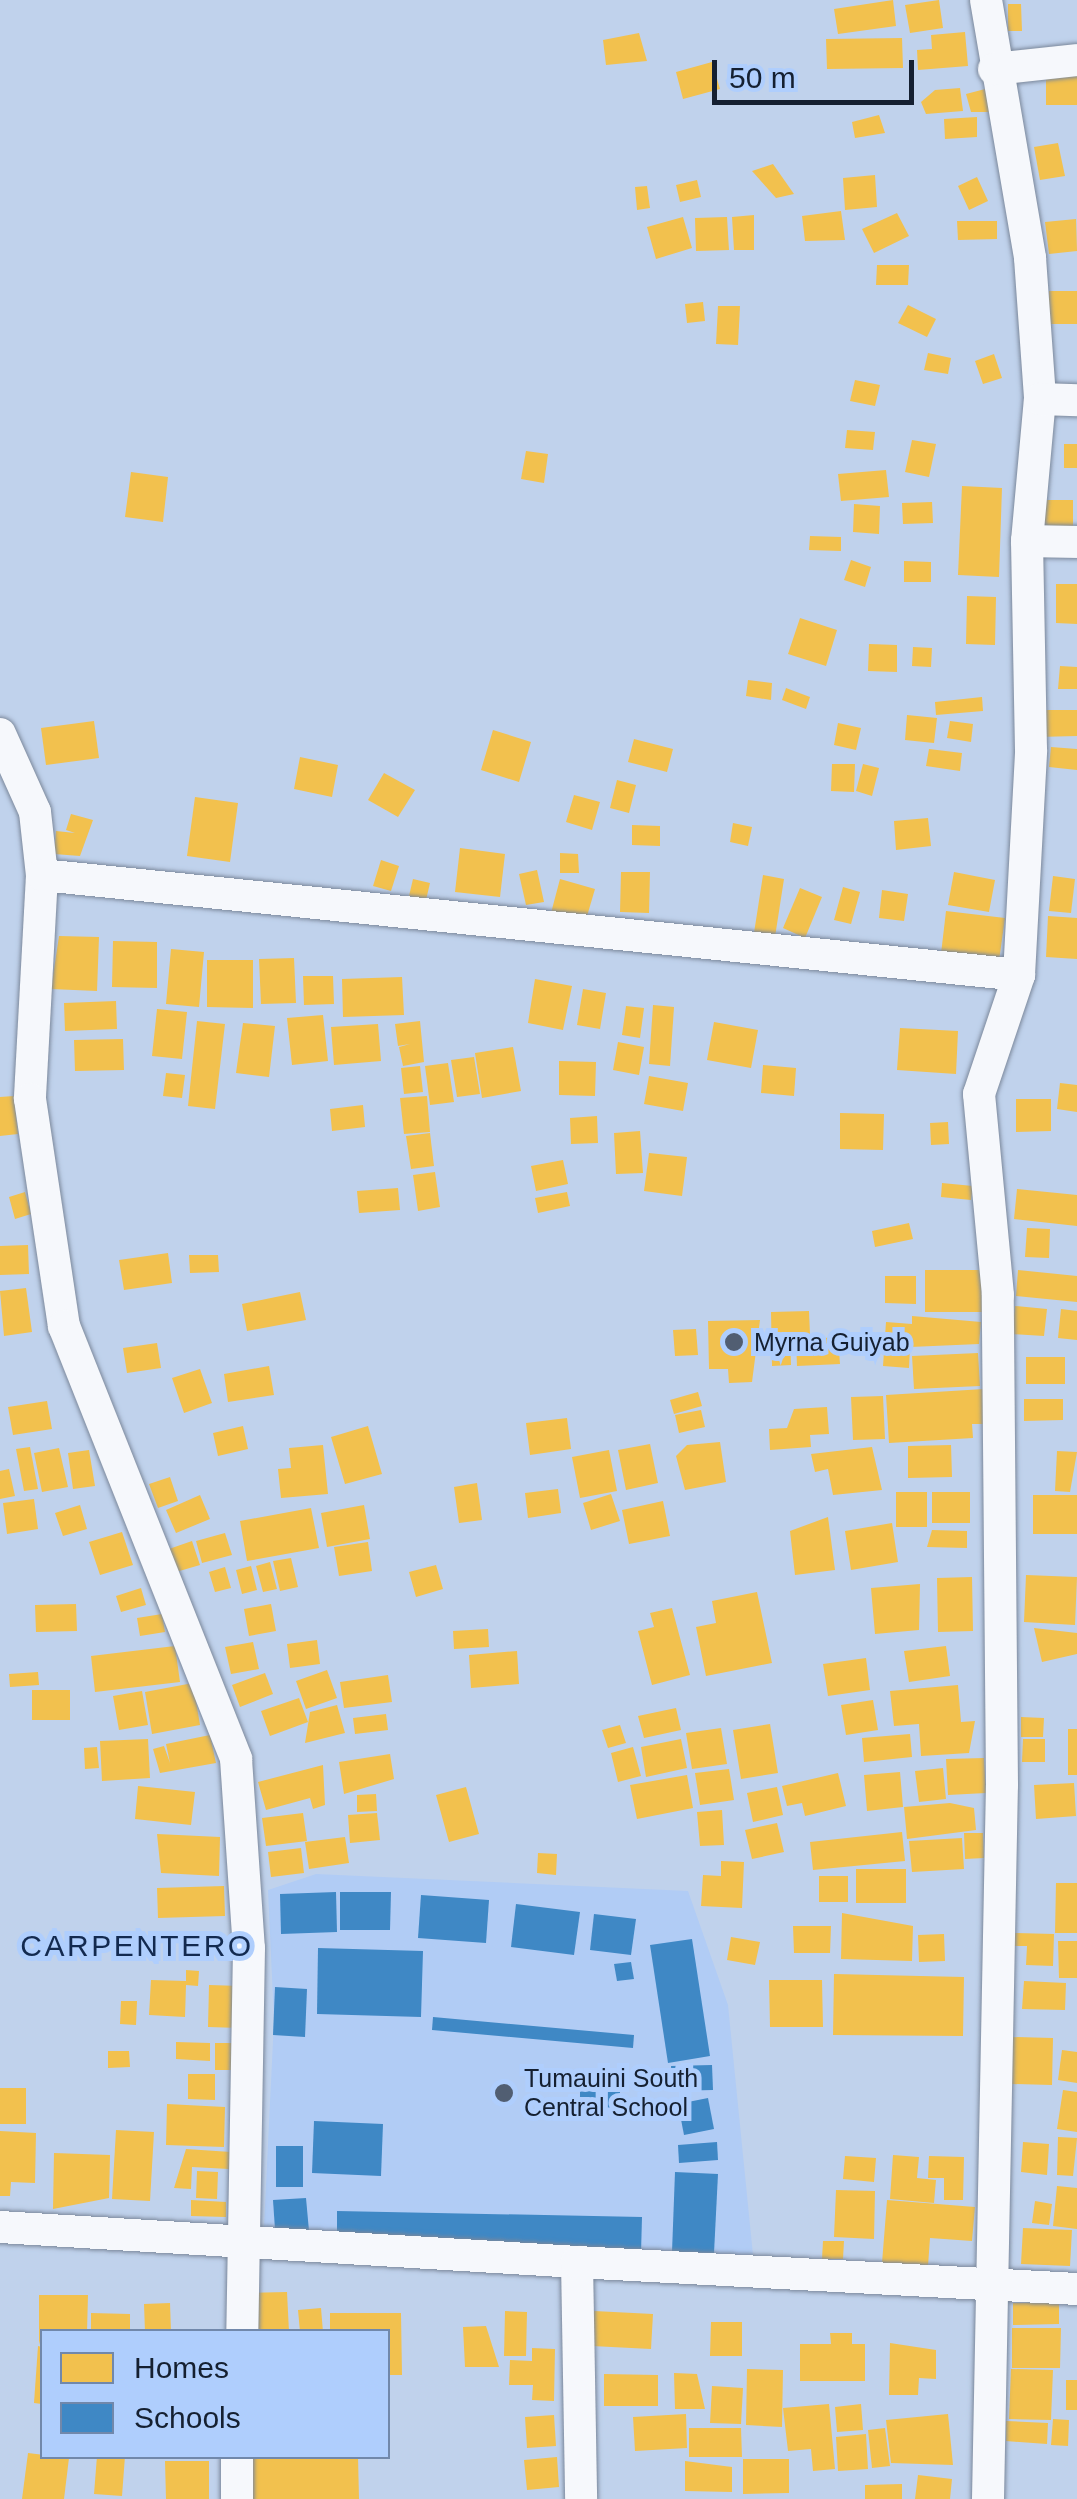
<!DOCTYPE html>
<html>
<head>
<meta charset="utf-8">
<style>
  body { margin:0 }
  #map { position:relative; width:1077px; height:2499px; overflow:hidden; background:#c0d2ec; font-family:Arial,sans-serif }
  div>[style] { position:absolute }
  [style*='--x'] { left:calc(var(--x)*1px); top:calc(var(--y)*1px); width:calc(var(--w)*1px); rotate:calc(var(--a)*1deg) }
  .built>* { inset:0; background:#b1ccf5 }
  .homes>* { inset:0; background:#f2c14e }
  .schools>* { inset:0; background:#3f88c5 }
  .roads { filter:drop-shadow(0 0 2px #7b889b) drop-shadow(0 0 2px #7b889b) }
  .street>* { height:32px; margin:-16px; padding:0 16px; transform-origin:16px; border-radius:16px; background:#f6f8fc }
  .dots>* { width:28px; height:28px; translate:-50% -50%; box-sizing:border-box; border:5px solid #afcefd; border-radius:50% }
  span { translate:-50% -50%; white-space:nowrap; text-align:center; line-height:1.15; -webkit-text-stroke:10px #afcefd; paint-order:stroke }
  .poi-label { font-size:25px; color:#152031 }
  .left { translate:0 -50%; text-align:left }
  .quarter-label { font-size:30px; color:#132a50; letter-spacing:2.5px }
  .legend { position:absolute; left:40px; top:2329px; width:350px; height:130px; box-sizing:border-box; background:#afcefd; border:2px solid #7188ab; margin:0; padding:12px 18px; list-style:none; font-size:30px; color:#152031 }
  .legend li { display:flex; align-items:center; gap:20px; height:50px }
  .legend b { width:50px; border:2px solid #7188ab }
  .scale { position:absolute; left:712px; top:60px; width:202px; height:45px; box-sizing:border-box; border:5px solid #152031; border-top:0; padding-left:12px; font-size:30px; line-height:35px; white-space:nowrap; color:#152031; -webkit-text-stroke:8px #afcefd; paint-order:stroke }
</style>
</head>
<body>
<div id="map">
  <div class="built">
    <i style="clip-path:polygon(316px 1874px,688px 1891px,728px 2005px,753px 2255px,263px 2248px,274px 2020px,268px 1890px)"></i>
  </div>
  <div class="homes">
    <i style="clip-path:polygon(893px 0,896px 26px,838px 34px,834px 9px)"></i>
    <i style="clip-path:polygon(939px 0,943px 28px,910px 33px,905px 5px)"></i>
    <i style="clip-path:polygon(1008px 4px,1021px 4px,1022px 31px,1008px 31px)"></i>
    <i style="clip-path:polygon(965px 32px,968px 66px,918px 70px,917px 50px,932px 49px,931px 35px)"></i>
    <i style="clip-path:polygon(639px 33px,647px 61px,606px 65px,603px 40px)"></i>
    <i style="clip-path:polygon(902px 38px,903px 68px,827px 69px,826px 39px)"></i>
    <i style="clip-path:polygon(712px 62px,720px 89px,683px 99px,676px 72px)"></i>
    <i style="clip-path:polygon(1046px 72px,1077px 73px,1077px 105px,1046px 105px)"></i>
    <i style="clip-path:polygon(960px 88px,963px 111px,926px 114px,921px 102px,935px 90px)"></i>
    <i style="clip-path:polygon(989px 88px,994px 112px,971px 112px,966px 94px)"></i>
    <i style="clip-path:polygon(879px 115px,885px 133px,855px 138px,852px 122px)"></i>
    <i style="clip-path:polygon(977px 117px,977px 137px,945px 139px,944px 119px)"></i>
    <i style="clip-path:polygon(1058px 143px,1065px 176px,1040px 180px,1034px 147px)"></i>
    <i style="clip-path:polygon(773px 164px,794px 194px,776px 198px,752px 171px)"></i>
    <i style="clip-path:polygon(875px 175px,877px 207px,845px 210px,843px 178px)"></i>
    <i style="clip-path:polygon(977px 177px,988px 201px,969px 210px,958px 186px)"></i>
    <i style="clip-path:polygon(697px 180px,701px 197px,680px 202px,676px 185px)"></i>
    <i style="clip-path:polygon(647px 186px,650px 208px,637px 210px,635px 187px)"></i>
    <i style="clip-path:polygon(841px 211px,845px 240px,805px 241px,802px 216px)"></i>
    <i style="clip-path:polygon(897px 213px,909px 236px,874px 253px,862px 229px)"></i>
    <i style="clip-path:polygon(754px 215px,754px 250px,734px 250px,732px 217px)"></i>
    <i style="clip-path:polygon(683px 217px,692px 248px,656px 259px,647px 227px)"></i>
    <i style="clip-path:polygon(727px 217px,729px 250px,696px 251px,695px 218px)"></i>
    <i style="clip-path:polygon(1076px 219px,1077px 251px,1049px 254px,1045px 222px)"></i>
    <i style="clip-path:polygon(957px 221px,997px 221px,997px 239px,958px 240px)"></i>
    <i style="clip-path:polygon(877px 265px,909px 265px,908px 285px,876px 285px)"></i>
    <i style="clip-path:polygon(1049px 291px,1077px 291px,1077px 324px,1049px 324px)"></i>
    <i style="clip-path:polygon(703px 302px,705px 321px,687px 323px,685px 304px)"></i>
    <i style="clip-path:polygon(908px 305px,936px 319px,927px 337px,898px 323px)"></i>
    <i style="clip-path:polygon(718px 306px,740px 306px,738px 345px,716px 344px)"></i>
    <i style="clip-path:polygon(928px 353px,951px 358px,948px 374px,924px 370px)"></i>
    <i style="clip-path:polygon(994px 354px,1002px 378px,983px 384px,975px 361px)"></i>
    <i style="clip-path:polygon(855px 380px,880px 385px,875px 406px,850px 401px)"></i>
    <i style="clip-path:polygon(847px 430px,875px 432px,873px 450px,845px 448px)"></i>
    <i style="clip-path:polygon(912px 440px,936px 444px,929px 477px,905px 472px)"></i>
    <i style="clip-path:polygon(1064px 444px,1077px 444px,1077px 468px,1064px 468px)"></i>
    <i style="clip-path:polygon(526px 451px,548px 454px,544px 483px,521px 479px)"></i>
    <i style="clip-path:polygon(886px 470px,889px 497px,841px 501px,838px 474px)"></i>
    <i style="clip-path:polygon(131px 472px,168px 477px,163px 522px,125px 517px)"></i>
    <i style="clip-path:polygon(962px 486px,1002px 488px,999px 577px,958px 575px)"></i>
    <i style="clip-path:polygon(1041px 500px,1073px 500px,1073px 532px,1041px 532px)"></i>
    <i style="clip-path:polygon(932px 502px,933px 523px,903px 524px,902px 503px)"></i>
    <i style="clip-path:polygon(854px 504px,880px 506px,879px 534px,853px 532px)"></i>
    <i style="clip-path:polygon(810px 536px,841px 537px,841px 551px,809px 550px)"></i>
    <i style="clip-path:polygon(851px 560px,871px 567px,865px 587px,844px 580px)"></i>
    <i style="clip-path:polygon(904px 561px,931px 562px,931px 582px,904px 582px)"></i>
    <i style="clip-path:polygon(1056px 584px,1077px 584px,1077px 624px,1056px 623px)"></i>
    <i style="clip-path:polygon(967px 596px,996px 597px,995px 645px,966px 644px)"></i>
    <i style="clip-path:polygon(800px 618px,837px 630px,826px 666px,788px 654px)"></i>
    <i style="clip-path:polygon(869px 644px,897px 645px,897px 672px,868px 671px)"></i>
    <i style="clip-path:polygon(913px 647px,932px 648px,931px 667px,912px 666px)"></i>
    <i style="clip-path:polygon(1060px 666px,1077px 667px,1077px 689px,1058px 689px)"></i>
    <i style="clip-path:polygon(748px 680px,772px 683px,771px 700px,746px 696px)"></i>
    <i style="clip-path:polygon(786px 688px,810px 697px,806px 709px,782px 700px)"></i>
    <i style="clip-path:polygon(982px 697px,983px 711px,936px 715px,935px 702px)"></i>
    <i style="clip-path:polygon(1037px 710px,1077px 710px,1077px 736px,1037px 737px)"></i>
    <i style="clip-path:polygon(907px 715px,937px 718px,934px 743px,905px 740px)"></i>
    <i style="clip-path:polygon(94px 721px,99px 758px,46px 765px,41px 728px)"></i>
    <i style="clip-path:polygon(950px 721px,973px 724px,971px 742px,947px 738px)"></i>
    <i style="clip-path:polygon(838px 723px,861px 728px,856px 750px,834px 745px)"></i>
    <i style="clip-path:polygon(493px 730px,531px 742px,519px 782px,481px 770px)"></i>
    <i style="clip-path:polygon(634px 739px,673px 749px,667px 772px,628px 762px)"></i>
    <i style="clip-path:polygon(1051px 747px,1077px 749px,1077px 770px,1049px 767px)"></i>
    <i style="clip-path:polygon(929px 749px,962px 753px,960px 771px,926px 766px)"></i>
    <i style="clip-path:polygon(300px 757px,338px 765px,332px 797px,294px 789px)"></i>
    <i style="clip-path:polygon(832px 764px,855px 764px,854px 792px,831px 791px)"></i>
    <i style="clip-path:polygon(863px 764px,879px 768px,872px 796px,856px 791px)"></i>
    <i style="clip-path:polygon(384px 773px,415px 790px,398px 817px,368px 800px)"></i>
    <i style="clip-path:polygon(617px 780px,636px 785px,629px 813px,610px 808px)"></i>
    <i style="clip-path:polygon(574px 795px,600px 802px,592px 830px,566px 822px)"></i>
    <i style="clip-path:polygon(195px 797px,238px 803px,230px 862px,187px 856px)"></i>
    <i style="clip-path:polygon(71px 814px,93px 820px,80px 856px,54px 854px,56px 831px,75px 833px,66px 830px)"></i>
    <i style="clip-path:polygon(928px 818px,931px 846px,896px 850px,894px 821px)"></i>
    <i style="clip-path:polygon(733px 823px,752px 827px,748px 846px,730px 842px)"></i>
    <i style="clip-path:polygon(632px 825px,660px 826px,660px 846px,632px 845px)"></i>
    <i style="clip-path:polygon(460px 848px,505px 854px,500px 897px,455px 892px)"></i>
    <i style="clip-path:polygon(560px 853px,578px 854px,579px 873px,560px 873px)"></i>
    <i style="clip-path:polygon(381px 860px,399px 866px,391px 891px,373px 886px)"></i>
    <i style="clip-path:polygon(537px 870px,544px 902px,526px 905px,519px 874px)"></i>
    <i style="clip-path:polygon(621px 872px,650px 872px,649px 913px,620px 912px)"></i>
    <i style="clip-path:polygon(954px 872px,995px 880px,989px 912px,948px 905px)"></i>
    <i style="clip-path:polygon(763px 875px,784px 879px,775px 937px,754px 933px)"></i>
    <i style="clip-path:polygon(1053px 876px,1075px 879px,1071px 913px,1049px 911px)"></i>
    <i style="clip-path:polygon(413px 879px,430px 883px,426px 900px,409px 896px)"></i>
    <i style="clip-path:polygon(560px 879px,595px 889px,585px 923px,551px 913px)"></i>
    <i style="clip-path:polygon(843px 887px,860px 892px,851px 924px,834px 920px)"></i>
    <i style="clip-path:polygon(800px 888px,822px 897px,805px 938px,783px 928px)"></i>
    <i style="clip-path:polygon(882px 890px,908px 894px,904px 921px,879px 918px)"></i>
    <i style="clip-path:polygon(946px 911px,1005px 918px,999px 961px,941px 954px)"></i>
    <i style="clip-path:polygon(1048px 916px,1077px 918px,1077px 959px,1046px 957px)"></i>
    <i style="clip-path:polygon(59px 936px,99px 937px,97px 991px,51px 989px)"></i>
    <i style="clip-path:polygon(113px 941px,157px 942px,157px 988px,112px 987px)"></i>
    <i style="clip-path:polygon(171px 949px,204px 952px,199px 1007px,166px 1004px)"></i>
    <i style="clip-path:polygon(294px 958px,296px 1003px,261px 1004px,259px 959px)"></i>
    <i style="clip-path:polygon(207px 960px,253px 960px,253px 1008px,207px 1007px)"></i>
    <i style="clip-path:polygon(303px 976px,333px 976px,334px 1004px,304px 1005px)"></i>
    <i style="clip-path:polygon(402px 977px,404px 1015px,343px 1017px,342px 979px)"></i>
    <i style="clip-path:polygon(535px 979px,572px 986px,563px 1030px,528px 1023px)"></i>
    <i style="clip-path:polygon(583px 989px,606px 993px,600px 1029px,577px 1025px)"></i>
    <i style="clip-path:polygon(116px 1001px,117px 1029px,65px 1031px,64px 1003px)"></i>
    <i style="clip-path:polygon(653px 1005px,674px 1007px,670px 1066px,649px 1064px)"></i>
    <i style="clip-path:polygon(626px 1006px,644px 1008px,640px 1038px,622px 1035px)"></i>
    <i style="clip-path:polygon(157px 1009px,187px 1012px,182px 1059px,152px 1056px)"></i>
    <i style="clip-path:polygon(323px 1015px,328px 1061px,292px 1065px,287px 1018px)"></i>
    <i style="clip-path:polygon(197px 1021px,225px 1024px,215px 1109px,188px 1106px)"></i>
    <i style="clip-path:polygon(420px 1021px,424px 1062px,403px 1066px,399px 1047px,410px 1044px,398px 1046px,395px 1024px)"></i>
    <i style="clip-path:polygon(714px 1022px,758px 1030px,751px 1068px,707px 1060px)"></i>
    <i style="clip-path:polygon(243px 1023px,275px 1026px,269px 1077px,236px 1073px)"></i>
    <i style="clip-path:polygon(378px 1024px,381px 1061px,334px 1065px,331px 1027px)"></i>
    <i style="clip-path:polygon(900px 1028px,958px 1031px,956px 1074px,897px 1070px)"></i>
    <i style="clip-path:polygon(123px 1039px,124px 1070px,75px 1071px,74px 1040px)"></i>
    <i style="clip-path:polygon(618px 1042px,644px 1047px,639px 1075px,613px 1070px)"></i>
    <i style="clip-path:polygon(513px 1047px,521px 1091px,482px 1098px,475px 1053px)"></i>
    <i style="clip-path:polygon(474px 1057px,480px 1094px,457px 1097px,451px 1060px)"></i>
    <i style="clip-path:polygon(559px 1061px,596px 1062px,595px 1096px,559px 1095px)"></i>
    <i style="clip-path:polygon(448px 1063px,454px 1102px,430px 1105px,425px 1066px)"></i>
    <i style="clip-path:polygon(763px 1065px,796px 1068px,794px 1096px,761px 1093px)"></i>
    <i style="clip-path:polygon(420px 1066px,423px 1092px,404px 1094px,401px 1068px)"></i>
    <i style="clip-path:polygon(166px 1073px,185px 1075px,182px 1098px,163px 1096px)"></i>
    <i style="clip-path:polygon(649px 1076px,688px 1083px,683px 1111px,644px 1104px)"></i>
    <i style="clip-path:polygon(1060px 1083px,1077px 1085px,1077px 1112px,1057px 1109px)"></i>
    <i style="clip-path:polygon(14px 1096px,18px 1134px,0 1136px,0 1097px)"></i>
    <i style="clip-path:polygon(427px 1096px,430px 1132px,404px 1134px,400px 1098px)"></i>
    <i style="clip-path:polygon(1016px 1099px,1051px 1099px,1051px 1131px,1016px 1132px)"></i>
    <i style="clip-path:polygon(363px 1105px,365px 1127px,332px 1131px,330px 1109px)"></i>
    <i style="clip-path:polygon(840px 1113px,884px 1114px,883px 1150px,840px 1149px)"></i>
    <i style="clip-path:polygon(597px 1116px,598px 1143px,571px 1144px,570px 1118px)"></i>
    <i style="clip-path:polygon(948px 1122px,949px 1144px,931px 1145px,930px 1123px)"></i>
    <i style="clip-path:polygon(640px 1131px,643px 1173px,616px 1174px,614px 1133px)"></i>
    <i style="clip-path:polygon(430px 1133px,434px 1166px,411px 1169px,406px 1136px)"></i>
    <i style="clip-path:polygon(649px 1153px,687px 1157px,682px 1196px,644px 1191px)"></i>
    <i style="clip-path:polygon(563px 1160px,568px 1184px,536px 1191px,531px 1166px)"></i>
    <i style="clip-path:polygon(435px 1172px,440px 1207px,418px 1211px,413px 1175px)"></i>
    <i style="clip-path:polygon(942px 1183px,973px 1186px,971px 1200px,941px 1197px)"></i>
    <i style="clip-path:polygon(398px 1188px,400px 1210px,359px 1213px,357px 1191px)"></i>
    <i style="clip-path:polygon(1017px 1189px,1077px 1195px,1077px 1226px,1014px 1219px)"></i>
    <i style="clip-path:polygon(25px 1192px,31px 1214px,15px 1219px,9px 1197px)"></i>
    <i style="clip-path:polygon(567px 1192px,570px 1206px,538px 1213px,535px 1198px)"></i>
    <i style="clip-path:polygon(909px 1223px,913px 1239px,875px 1247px,872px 1231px)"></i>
    <i style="clip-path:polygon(1027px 1228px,1050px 1229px,1049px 1258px,1025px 1257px)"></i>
    <i style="clip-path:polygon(28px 1245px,29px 1274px,0 1275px,0 1246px)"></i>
    <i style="clip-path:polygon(168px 1253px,172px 1283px,124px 1290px,119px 1260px)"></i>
    <i style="clip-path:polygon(189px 1255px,218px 1255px,219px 1272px,190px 1273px)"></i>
    <i style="clip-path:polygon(925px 1270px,984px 1270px,984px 1312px,925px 1312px)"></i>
    <i style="clip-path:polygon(1018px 1270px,1077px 1276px,1077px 1302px,1016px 1296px)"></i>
    <i style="clip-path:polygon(885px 1276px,916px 1276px,916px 1304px,885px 1303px)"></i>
    <i style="clip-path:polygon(26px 1288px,32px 1332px,4px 1336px,0 1291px)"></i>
    <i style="clip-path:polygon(300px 1292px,306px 1320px,247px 1331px,242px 1304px)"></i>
    <i style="clip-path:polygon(1015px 1306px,1047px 1309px,1044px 1336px,1012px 1334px)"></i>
    <i style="clip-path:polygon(1061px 1309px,1077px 1311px,1077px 1340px,1058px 1338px)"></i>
    <i style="clip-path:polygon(809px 1311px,810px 1335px,790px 1336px,791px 1365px,772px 1366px,771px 1312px)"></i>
    <i style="clip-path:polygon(912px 1316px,981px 1322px,979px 1344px,910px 1347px,909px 1368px,883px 1366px,886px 1322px,912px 1324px)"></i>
    <i style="clip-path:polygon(760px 1320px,752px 1382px,729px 1383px,728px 1369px,709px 1369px,708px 1321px)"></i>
    <i style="clip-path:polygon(696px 1329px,698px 1355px,675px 1356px,673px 1330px)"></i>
    <i style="clip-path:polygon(838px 1337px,840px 1364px,797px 1366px,796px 1340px)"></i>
    <i style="clip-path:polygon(157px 1343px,161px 1368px,127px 1373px,123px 1348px)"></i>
    <i style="clip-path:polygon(978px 1353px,980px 1386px,914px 1389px,912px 1356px)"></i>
    <i style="clip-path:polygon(1026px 1357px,1065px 1357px,1065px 1384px,1026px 1384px)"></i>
    <i style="clip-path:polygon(269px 1366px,274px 1395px,228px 1402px,224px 1374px)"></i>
    <i style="clip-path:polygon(200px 1369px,212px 1403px,184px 1413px,172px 1378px)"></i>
    <i style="clip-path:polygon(984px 1389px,986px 1424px,972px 1424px,973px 1438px,889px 1443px,886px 1395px)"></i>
    <i style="clip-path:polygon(698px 1392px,702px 1406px,674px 1414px,670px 1400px)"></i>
    <i style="clip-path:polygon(883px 1396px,885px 1439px,853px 1440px,851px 1397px)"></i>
    <i style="clip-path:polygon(1024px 1399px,1063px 1399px,1063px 1420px,1024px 1421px)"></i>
    <i style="clip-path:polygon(47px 1401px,52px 1429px,13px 1435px,8px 1407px)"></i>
    <i style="clip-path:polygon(827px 1407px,829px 1434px,810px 1435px,811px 1447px,770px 1450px,769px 1429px,787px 1428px,794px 1409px)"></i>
    <i style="clip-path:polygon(701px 1410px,705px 1427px,679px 1433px,675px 1415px)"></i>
    <i style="clip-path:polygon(567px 1418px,571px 1449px,530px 1455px,526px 1423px)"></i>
    <i style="clip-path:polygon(243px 1426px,248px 1449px,218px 1456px,213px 1433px)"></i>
    <i style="clip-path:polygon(368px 1426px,382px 1474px,345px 1484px,331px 1437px)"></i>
    <i style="clip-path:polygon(720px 1442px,726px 1482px,685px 1490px,676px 1456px,687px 1445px)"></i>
    <i style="clip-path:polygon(650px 1444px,658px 1483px,626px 1490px,618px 1450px)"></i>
    <i style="clip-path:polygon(323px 1445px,328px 1494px,281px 1498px,278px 1469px,291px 1468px,289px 1448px)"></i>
    <i style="clip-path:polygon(951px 1445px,952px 1477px,908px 1478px,908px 1446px)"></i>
    <i style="clip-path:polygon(30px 1447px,38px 1489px,24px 1491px,16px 1449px)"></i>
    <i style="clip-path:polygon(872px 1447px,882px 1490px,833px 1495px,828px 1469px,815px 1472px,811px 1454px)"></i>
    <i style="clip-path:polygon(59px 1448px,68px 1487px,42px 1492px,34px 1453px)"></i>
    <i style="clip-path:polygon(89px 1450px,95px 1486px,73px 1489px,68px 1453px)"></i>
    <i style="clip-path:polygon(609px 1450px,617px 1491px,580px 1498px,572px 1457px)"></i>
    <i style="clip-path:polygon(1057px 1451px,1077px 1452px,1070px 1492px,1055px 1491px)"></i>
    <i style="clip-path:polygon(9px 1469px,15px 1496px,0 1499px,0 1471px)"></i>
    <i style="clip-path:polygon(170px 1477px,178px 1501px,158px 1508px,149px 1484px)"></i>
    <i style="clip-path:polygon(477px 1483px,482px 1520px,459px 1523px,454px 1487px)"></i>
    <i style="clip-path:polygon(558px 1489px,561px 1513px,528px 1518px,525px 1493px)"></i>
    <i style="clip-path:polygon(896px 1492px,927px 1492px,927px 1527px,896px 1527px)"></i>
    <i style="clip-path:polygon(932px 1492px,970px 1492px,970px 1523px,932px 1523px)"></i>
    <i style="clip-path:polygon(611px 1494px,620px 1521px,591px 1530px,583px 1503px)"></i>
    <i style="clip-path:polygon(200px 1495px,210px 1519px,176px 1533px,166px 1510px)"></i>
    <i style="clip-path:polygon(1033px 1495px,1077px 1495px,1077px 1534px,1033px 1534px)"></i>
    <i style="clip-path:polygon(34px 1499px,38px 1529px,7px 1534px,3px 1503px)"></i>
    <i style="clip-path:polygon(663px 1501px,670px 1536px,629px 1544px,622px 1510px)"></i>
    <i style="clip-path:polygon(80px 1505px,87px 1529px,63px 1536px,55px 1513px)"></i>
    <i style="clip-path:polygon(364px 1505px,370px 1539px,327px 1547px,321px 1513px)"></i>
    <i style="clip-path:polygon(311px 1508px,319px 1548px,247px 1561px,240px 1521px)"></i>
    <i style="clip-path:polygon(828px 1517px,835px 1570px,795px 1575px,790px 1531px)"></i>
    <i style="clip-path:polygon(892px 1523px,898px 1562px,851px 1570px,845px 1531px)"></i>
    <i style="clip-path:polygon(932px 1530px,967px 1531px,967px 1548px,927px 1547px)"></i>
    <i style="clip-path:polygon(122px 1532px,133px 1565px,100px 1575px,89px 1542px)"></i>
    <i style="clip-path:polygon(225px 1533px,232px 1555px,202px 1563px,196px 1541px)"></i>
    <i style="clip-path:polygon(192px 1541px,200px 1565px,176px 1572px,169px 1549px)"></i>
    <i style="clip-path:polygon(368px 1542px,372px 1571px,339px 1576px,334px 1547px)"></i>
    <i style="clip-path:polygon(291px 1558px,298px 1587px,280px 1591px,273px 1561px)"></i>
    <i style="clip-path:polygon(270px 1562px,277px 1589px,263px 1592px,256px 1566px)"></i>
    <i style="clip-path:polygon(436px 1565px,443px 1589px,416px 1597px,409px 1572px)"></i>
    <i style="clip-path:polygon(251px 1566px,257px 1590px,242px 1594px,236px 1570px)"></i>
    <i style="clip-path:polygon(225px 1567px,231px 1588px,215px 1592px,209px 1572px)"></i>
    <i style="clip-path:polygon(1026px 1575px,1077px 1577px,1075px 1625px,1024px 1622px)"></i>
    <i style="clip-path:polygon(972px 1577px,973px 1631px,938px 1632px,937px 1578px)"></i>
    <i style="clip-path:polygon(920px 1584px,919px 1630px,875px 1634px,871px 1588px)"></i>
    <i style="clip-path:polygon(141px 1588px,146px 1605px,121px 1612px,116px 1596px)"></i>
    <i style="clip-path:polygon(757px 1592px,772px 1663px,706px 1676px,696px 1627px,716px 1623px,712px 1601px)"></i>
    <i style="clip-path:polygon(76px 1604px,77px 1631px,36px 1632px,35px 1605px)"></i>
    <i style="clip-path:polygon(271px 1604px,276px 1631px,249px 1636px,244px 1609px)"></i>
    <i style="clip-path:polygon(672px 1608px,690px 1675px,652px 1685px,638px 1631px,654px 1627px,650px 1613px)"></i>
    <i style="clip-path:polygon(162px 1614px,165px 1632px,140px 1636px,137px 1618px)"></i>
    <i style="clip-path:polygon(1034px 1628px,1077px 1633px,1077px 1654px,1042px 1662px)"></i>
    <i style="clip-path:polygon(488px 1629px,489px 1647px,454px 1649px,453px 1631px)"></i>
    <i style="clip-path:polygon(317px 1640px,320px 1664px,290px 1668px,287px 1644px)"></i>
    <i style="clip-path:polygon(253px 1642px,259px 1669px,231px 1674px,225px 1647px)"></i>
    <i style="clip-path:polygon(175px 1646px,180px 1682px,95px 1692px,91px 1656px)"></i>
    <i style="clip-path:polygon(946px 1646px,950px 1676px,909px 1682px,904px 1651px)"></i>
    <i style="clip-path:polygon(517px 1651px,519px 1684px,471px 1688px,469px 1655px)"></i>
    <i style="clip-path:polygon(866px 1658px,870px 1690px,828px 1696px,823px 1664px)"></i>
    <i style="clip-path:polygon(327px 1670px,337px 1698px,306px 1709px,296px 1681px)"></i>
    <i style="clip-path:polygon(38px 1672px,39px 1685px,10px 1687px,9px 1674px)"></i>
    <i style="clip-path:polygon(265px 1673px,273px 1694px,240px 1707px,232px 1685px)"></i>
    <i style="clip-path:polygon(388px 1675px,392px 1702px,344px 1708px,340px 1682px)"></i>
    <i style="clip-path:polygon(193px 1683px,200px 1725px,152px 1734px,145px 1692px)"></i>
    <i style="clip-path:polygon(958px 1685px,961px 1722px,975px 1721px,969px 1753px,921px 1756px,919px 1724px,894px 1726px,890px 1691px)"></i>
    <i style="clip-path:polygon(32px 1690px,70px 1690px,70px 1720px,32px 1720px)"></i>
    <i style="clip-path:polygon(142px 1691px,148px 1725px,119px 1730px,113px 1696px)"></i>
    <i style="clip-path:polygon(299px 1698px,308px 1722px,270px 1736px,261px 1711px)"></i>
    <i style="clip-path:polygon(873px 1700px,878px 1730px,846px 1735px,841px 1705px)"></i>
    <i style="clip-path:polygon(337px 1705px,345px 1733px,305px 1743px,310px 1712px)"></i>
    <i style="clip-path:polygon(676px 1708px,681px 1730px,644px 1738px,638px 1716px)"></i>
    <i style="clip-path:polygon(386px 1714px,388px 1730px,355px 1734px,353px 1718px)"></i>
    <i style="clip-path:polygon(1021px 1717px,1044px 1718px,1043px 1737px,1021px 1737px)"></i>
    <i style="clip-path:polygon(770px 1724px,778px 1773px,741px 1779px,733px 1730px)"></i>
    <i style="clip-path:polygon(620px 1725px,626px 1743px,608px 1748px,602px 1730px)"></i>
    <i style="clip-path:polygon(721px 1728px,727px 1764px,692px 1769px,686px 1733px)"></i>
    <i style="clip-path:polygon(1068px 1729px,1077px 1729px,1077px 1775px,1068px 1775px)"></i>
    <i style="clip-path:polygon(910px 1734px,912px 1757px,864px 1762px,862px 1738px)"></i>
    <i style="clip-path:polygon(210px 1735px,216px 1763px,160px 1773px,153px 1749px,164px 1746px,170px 1763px,166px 1744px)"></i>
    <i style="clip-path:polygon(148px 1739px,150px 1778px,102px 1781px,100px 1741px)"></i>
    <i style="clip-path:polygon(681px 1739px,687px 1768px,646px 1777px,641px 1747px)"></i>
    <i style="clip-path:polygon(1023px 1739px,1045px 1739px,1045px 1762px,1022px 1762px)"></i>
    <i style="clip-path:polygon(97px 1747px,99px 1768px,85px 1769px,84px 1748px)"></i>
    <i style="clip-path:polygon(633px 1747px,641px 1776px,618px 1782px,611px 1753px)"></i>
    <i style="clip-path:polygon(390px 1754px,394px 1779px,344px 1794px,339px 1762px)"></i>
    <i style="clip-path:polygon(984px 1758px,986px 1793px,948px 1795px,946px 1759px)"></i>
    <i style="clip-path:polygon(323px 1765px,325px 1805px,313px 1809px,310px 1798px,266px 1810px,258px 1782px)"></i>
    <i style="clip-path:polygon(943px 1768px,946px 1799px,919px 1802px,915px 1771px)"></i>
    <i style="clip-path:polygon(729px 1769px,734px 1800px,700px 1805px,695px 1773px)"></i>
    <i style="clip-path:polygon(900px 1772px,903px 1807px,867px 1811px,864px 1775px)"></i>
    <i style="clip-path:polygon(838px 1773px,846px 1806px,805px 1816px,802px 1803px,787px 1806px,782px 1786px)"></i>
    <i style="clip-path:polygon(687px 1775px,693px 1808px,637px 1819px,630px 1785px)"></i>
    <i style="clip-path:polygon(1074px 1783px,1076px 1816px,1036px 1819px,1034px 1785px)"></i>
    <i style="clip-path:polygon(138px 1786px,195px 1792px,191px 1825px,135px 1819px)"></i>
    <i style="clip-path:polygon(466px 1787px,479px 1834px,449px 1842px,436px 1795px)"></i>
    <i style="clip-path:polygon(777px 1787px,783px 1815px,753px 1822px,747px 1793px)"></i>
    <i style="clip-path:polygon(376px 1794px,377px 1811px,357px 1812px,357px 1795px)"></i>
    <i style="clip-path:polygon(950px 1803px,974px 1808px,976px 1830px,907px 1839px,904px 1807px)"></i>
    <i style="clip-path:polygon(722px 1810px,724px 1845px,700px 1846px,697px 1812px)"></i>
    <i style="clip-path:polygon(303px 1813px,307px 1841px,266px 1846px,262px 1818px)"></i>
    <i style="clip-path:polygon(377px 1813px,380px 1840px,350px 1843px,348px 1815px)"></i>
    <i style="clip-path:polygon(777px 1823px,784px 1852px,752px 1859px,745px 1830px)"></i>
    <i style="clip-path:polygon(902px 1832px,905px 1861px,813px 1870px,810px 1842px)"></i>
    <i style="clip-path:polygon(964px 1833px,983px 1833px,984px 1858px,965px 1859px)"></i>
    <i style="clip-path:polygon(157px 1834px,220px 1837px,219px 1876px,161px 1873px)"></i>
    <i style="clip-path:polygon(345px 1837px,349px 1863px,309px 1869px,305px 1842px)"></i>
    <i style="clip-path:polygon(962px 1838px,964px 1869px,912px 1872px,909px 1841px)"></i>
    <i style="clip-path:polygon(301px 1848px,304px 1873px,271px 1877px,268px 1852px)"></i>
    <i style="clip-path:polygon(538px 1853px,557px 1854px,556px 1875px,537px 1873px)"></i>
    <i style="clip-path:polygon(721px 1861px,744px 1862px,742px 1908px,701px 1906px,703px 1875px,721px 1876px)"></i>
    <i style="clip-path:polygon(856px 1869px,906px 1869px,906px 1903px,856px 1903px)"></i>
    <i style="clip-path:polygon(819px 1876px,848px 1876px,848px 1902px,819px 1902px)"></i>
    <i style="clip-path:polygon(1056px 1883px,1077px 1883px,1077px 1933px,1055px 1933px)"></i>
    <i style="clip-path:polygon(224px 1886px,225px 1916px,158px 1918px,157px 1888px)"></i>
    <i style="clip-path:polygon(842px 1913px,913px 1926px,912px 1961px,841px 1959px)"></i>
    <i style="clip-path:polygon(793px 1926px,831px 1926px,830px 1953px,794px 1953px)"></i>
    <i style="clip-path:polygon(1015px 1933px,1054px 1934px,1053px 1966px,1026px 1965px,1027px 1946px,1014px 1946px)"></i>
    <i style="clip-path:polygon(944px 1934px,945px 1961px,919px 1962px,918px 1935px)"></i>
    <i style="clip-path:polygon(731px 1937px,760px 1942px,755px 1965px,727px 1960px)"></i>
    <i style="clip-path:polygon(1058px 1941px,1077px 1941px,1077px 1978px,1059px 1978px)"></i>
    <i style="clip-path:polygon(186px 1970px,199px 1971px,198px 1986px,186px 1985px,185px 2017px,149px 2015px,151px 1980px,186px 1981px)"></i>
    <i style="clip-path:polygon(834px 1974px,964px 1977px,963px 2036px,833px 2035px)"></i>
    <i style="clip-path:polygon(769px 1980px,822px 1980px,823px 2027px,770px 2027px)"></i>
    <i style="clip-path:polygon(1024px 1981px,1066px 1983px,1065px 2010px,1022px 2009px)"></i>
    <i style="clip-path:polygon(209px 1985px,241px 1986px,240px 2028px,208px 2027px)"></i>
    <i style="clip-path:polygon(121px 2001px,137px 2001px,136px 2025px,120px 2024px)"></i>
    <i style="clip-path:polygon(1012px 2037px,1053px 2038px,1052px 2085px,1011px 2084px)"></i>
    <i style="clip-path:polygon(176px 2042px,210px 2043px,210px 2061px,176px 2059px)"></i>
    <i style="clip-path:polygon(215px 2043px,237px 2043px,238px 2070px,215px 2070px)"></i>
    <i style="clip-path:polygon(1062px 2050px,1077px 2052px,1077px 2083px,1058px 2080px)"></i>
    <i style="clip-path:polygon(108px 2051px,129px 2051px,130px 2067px,108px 2068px)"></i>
    <i style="clip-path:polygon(188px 2074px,215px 2074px,215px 2100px,188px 2099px)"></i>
    <i style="clip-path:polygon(0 2088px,26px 2088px,26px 2124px,0 2124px)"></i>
    <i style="clip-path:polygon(1063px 2090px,1077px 2092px,1077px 2132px,1057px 2129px)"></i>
    <i style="clip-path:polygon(167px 2104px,225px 2107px,224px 2147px,166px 2145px)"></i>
    <i style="clip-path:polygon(116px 2130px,154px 2132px,150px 2201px,112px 2199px)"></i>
    <i style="clip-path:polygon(0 2131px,36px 2133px,35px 2183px,11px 2182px,10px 2196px,0 2196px)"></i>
    <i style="clip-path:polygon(1058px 2137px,1077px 2138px,1073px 2176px,1057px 2175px)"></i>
    <i style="clip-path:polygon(1023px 2142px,1049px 2144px,1047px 2175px,1021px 2172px)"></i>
    <i style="clip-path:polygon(186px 2149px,231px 2152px,229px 2169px,192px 2167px,191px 2189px,174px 2188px)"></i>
    <i style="clip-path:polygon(54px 2153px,110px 2155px,109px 2198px,53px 2209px)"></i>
    <i style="clip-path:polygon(893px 2155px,919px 2157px,917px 2178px,936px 2180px,934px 2203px,890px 2199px)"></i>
    <i style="clip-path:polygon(845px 2156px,876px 2158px,874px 2182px,843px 2179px)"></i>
    <i style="clip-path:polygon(929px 2156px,964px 2157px,963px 2200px,944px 2200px,944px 2178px,928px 2178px)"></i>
    <i style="clip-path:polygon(197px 2171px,218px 2172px,217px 2199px,196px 2198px)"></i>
    <i style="clip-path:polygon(1057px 2186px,1077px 2188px,1077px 2229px,1053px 2226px)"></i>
    <i style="clip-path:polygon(836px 2190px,875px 2191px,874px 2239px,834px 2237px)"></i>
    <i style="clip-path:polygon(191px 2200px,226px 2202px,226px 2217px,191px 2216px)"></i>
    <i style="clip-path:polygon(887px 2200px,975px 2207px,972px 2241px,930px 2238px,928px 2266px,882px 2263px)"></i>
    <i style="clip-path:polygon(1035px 2201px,1052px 2204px,1049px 2225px,1032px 2223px)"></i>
    <i style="clip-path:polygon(1023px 2228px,1072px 2230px,1070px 2266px,1021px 2264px)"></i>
    <i style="clip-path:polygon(823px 2241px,844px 2241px,843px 2259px,822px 2259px)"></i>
    <i style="clip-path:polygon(287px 2292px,289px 2332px,249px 2332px,247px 2293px)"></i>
    <i style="clip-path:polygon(39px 2295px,88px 2295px,87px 2332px,42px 2332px,39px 2345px)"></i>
    <i style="clip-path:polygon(1059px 2302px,1059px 2324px,1013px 2325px,1013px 2303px)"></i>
    <i style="clip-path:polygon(170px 2303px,171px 2332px,145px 2332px,144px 2304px)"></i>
    <i style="clip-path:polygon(321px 2308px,323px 2332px,300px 2332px,298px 2310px)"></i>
    <i style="clip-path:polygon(505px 2311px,527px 2312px,526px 2356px,504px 2356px)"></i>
    <i style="clip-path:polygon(594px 2311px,653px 2314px,651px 2349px,592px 2346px)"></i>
    <i style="clip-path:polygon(91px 2313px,130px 2314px,130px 2332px,91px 2332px)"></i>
    <i style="clip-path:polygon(330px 2313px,401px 2313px,402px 2375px,388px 2375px,388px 2332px,330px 2332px)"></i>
    <i style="clip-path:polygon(711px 2322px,742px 2322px,742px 2356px,710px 2356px)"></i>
    <i style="clip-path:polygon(486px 2326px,499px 2367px,465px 2367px,463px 2327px)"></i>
    <i style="clip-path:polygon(1012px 2328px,1061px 2328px,1060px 2368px,1012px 2368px)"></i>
    <i style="clip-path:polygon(830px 2333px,852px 2333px,852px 2344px,865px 2344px,865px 2381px,800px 2381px,800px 2344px,831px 2344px)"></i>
    <i style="clip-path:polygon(890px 2343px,936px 2350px,936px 2379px,919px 2378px,918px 2395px,889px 2395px)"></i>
    <i style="clip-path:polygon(38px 2346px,42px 2347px,42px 2404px,34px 2403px)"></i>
    <i style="clip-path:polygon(532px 2348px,555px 2349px,554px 2401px,532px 2400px,533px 2385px,509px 2385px,510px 2360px,532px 2361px)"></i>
    <i style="clip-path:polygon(747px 2369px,783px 2370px,782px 2427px,746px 2425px)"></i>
    <i style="clip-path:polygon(1011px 2369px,1053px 2370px,1051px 2420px,1009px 2419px)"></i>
    <i style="clip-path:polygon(674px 2373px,697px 2374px,705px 2409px,675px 2409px)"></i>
    <i style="clip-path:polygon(604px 2374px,658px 2375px,658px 2406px,604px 2406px)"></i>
    <i style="clip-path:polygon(1066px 2380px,1077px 2380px,1077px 2410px,1066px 2410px)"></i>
    <i style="clip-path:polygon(712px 2386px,743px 2388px,741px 2424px,710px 2423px)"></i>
    <i style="clip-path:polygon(829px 2404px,835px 2469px,813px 2471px,811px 2449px,788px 2451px,783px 2408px)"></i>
    <i style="clip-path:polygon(861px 2404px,863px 2430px,837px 2432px,835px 2407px)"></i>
    <i style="clip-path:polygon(686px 2414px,687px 2448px,635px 2451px,633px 2417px)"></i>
    <i style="clip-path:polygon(948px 2414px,953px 2465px,891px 2463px,886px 2420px)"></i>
    <i style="clip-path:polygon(554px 2415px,556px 2446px,527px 2448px,525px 2417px)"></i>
    <i style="clip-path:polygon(1053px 2419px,1069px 2420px,1068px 2446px,1051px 2445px)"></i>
    <i style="clip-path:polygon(1006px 2421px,1048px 2423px,1047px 2444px,1006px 2441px)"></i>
    <i style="clip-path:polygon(689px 2428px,741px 2428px,742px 2457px,689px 2457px)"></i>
    <i style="clip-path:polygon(885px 2428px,890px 2466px,872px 2468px,868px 2430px)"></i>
    <i style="clip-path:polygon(866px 2434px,868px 2469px,838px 2471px,836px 2437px)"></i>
    <i style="clip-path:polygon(28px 2453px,69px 2458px,64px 2499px,22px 2499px)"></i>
    <i style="clip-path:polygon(97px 2456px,125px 2456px,122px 2496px,94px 2494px)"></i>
    <i style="clip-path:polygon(252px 2456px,358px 2456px,359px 2499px,252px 2499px)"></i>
    <i style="clip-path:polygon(557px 2457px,559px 2487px,527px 2490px,524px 2460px)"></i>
    <i style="clip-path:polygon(743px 2459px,789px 2459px,789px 2493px,743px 2494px)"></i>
    <i style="clip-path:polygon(165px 2461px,209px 2461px,209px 2499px,166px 2499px)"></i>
    <i style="clip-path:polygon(685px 2461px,732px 2467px,732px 2492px,685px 2491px)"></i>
    <i style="clip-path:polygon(918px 2475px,952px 2479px,950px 2499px,915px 2499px)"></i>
    <i style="clip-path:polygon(902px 2484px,902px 2499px,865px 2499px,865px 2485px)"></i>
  </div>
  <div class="schools">
    <i style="clip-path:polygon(336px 1892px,337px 1932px,281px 1934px,280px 1894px)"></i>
    <i style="clip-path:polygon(340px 1892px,391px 1892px,390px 1930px,340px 1930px)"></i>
    <i style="clip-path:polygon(421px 1895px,489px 1900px,486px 1943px,418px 1938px)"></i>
    <i style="clip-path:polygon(516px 1904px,580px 1912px,574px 1955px,511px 1947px)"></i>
    <i style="clip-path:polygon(594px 1914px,636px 1919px,631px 1955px,590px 1950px)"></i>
    <i style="clip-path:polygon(692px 1939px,710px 2056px,668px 2063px,650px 1945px)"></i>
    <i style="clip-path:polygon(318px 1948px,423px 1951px,421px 2017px,317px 2014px)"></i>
    <i style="clip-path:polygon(631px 1962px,634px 1979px,617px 1981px,614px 1964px)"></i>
    <i style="clip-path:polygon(275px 1987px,307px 1989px,305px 2037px,273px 2035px)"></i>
    <i style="clip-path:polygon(433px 2017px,634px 2035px,633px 2048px,432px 2030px)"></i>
    <i style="clip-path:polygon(712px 2065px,713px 2090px,672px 2091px,671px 2066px)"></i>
    <i style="clip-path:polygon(580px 2083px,620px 2083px,620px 2108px,580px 2109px)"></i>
    <i style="clip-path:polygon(708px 2098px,714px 2129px,684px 2135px,678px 2104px)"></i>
    <i style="clip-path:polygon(314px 2121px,383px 2124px,381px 2176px,312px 2173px)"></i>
    <i style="clip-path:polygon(717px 2142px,718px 2160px,679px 2163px,678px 2145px)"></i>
    <i style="clip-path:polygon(276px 2146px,303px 2146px,303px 2187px,276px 2187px)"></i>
    <i style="clip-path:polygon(675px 2172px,718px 2174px,714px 2253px,672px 2252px)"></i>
    <i style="clip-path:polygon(306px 2198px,310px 2242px,276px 2244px,273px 2200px)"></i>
    <i style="clip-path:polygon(337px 2211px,642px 2217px,641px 2253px,337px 2248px)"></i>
  </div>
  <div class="roads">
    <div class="street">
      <i style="--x:986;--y:0;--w:262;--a:80.3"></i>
      <i style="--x:1030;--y:258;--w:141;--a:85.9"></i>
      <i style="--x:994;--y:69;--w:83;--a:-6.2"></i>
      <i style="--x:1027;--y:541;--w:50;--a:1.1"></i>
      <i style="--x:0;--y:734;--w:85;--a:65.8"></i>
      <i style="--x:35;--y:812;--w:63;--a:83.7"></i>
      <i style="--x:42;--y:875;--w:224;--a:93.1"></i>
      <i style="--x:30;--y:1099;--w:230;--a:81.5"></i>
      <i style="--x:64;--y:1326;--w:466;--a:68.3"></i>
      <i style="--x:236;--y:1759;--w:189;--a:86.1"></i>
      <i style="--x:249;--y:1948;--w:384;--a:91"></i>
      <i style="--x:42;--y:875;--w:982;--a:5.84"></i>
      <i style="--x:0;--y:2227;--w:578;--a:3.47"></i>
      <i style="--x:577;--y:2262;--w:237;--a:89"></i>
      <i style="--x:577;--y:2262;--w:501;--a:3.09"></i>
      <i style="--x:237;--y:2499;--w:43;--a:-90"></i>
      <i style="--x:988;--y:2499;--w:714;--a:-88.88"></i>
      <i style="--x:1002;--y:1785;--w:490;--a:-90.5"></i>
      <i style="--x:998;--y:1295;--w:202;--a:-95.4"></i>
      <i style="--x:979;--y:1094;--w:126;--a:-71.4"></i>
      <i style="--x:1019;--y:975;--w:225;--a:-86.9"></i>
      <i style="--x:1031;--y:750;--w:209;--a:-91.1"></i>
      <i style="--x:1027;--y:541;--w:143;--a:-84.8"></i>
      <i style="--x:1040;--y:399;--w:37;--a:2"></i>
    </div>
  </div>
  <div class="dots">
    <i style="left:734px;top:1342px;background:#515e72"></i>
    <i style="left:504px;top:2093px;background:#515e72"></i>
  </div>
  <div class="poi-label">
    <span class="left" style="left:754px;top:1342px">Myrna Guiyab</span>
    <span class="left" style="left:524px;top:2093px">Tumauini South<br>Central School</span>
  </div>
  <div class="quarter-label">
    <span style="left:137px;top:1946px">CARPENTERO</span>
  </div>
  <ul class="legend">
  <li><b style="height:28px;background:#f2c14e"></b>Homes</li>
  <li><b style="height:28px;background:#3f88c5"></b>Schools</li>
  </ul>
  <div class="scale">50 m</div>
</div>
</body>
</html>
